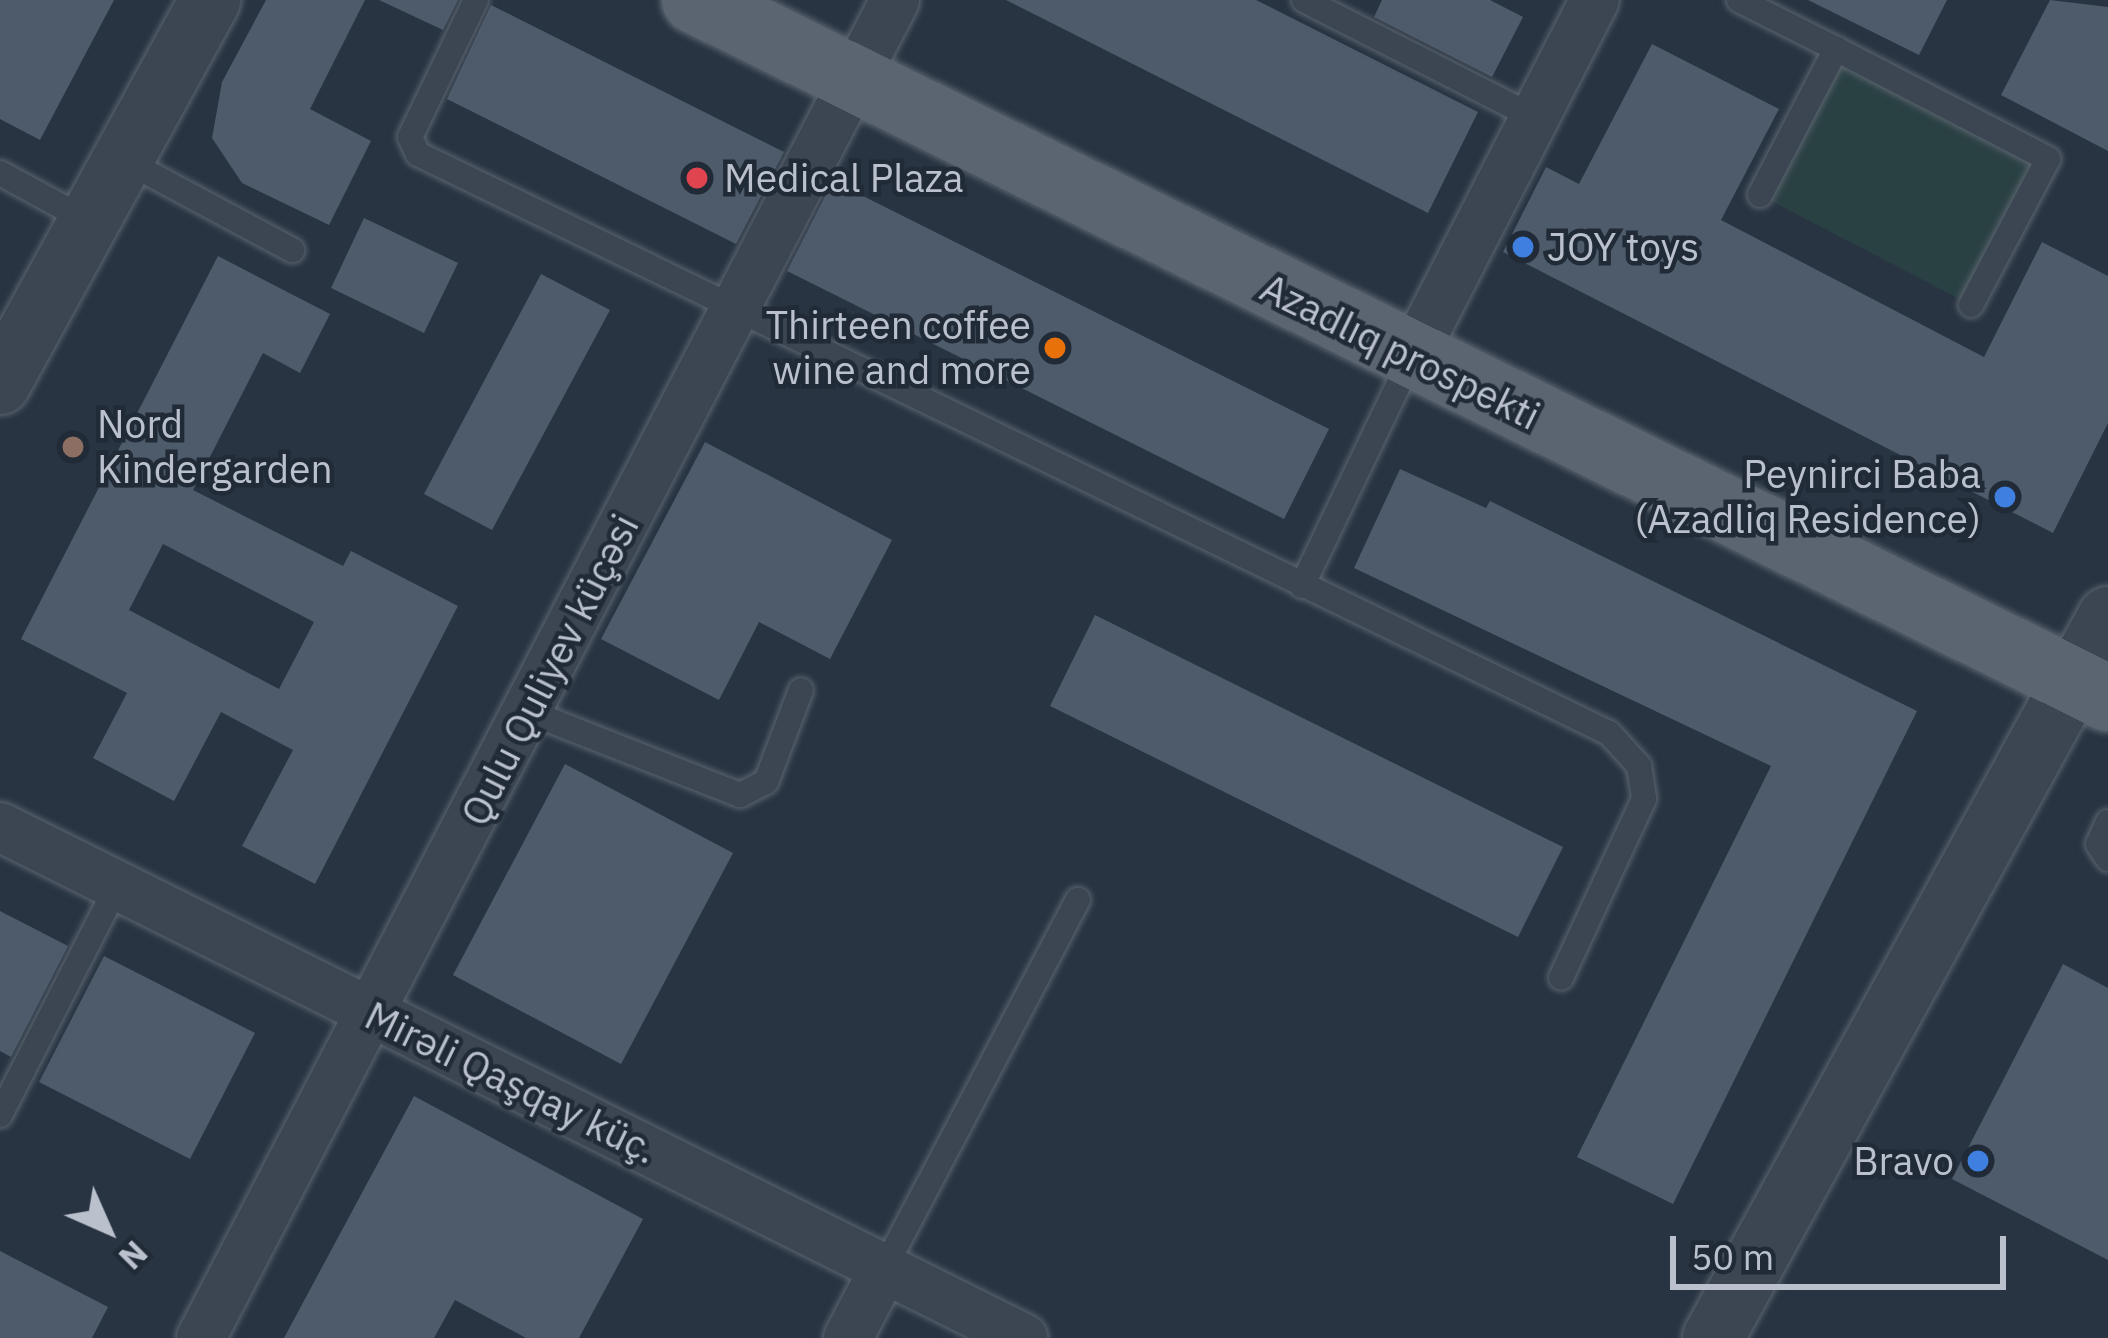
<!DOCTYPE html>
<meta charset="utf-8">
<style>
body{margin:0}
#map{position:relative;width:2108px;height:1338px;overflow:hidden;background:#283442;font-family:"IBM Plex Sans",sans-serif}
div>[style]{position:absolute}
.green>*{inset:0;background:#2a4143}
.building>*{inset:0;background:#4e5b6b}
.roads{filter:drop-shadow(0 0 3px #5b646f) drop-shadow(0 0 3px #5b646f)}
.service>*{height:24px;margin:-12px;padding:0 12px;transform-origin:12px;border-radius:12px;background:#3c4652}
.minor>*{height:48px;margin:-24px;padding:0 24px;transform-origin:24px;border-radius:24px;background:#3c4652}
.tertiary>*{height:60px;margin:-30px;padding:0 30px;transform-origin:30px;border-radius:30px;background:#3c4652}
.primary>*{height:66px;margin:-33px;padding:0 33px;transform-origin:33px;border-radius:33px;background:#5b6572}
.dots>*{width:33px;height:33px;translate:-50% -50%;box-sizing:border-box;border:6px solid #212b37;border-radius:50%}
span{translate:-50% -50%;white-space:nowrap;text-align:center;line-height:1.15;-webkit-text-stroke:9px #212b37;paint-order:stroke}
.poi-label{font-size:39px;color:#bac1cc}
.left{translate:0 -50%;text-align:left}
.right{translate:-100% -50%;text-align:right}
.street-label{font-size:39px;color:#bac1cc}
.north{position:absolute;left:48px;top:1170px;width:120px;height:120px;-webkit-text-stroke:9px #212b37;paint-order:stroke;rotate:135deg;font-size:33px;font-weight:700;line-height:48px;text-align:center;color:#bac1cc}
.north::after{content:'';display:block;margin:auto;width:42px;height:54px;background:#bac1cc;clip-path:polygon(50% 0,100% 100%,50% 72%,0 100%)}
.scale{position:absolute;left:1670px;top:1236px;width:336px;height:54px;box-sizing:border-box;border:6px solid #bac1cc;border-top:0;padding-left:15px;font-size:36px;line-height:42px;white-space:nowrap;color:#bac1cc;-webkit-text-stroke:9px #212b37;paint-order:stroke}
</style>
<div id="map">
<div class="green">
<div style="clip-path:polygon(1836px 49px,2048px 159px,1971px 305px,1760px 195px)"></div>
</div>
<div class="building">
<div style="clip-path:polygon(0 0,114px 0,40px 140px,0 119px)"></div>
<div style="clip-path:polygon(266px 0,365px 0,310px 109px,371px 141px,329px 225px,242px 183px,212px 138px,222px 82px)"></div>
<div style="clip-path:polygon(379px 0,458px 0,443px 30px)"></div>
<div style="clip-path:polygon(1006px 0,1256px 0,1478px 112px,1428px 213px)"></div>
<div style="clip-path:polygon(1382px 0,1490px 0,1523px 17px,1492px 77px,1374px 17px)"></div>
<div style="clip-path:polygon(1808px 0,1947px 0,1919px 55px)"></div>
<div style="clip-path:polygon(2050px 0,2108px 7px,2108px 151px,2001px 95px)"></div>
<div style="clip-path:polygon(491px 5px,784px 152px,736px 244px,447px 99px)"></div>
<div style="clip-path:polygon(1652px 44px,1779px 109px,1721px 220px,1984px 357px,2042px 242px,2108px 276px,2108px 423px,2053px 533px,1503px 252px,1546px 167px,1579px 184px)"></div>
<div style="clip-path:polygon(833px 181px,1329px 429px,1284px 519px,787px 271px)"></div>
<div style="clip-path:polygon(364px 218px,458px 263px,424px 333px,331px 288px)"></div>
<div style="clip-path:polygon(evenodd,218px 256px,330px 314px,300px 373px,263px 353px,193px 490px,343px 566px,351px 551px,458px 606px,315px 884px,242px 846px,293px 750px,221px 712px,174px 801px,93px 758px,127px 693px,21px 639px,218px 256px,163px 544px,314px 622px,279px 689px,129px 610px,163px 544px)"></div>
<div style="clip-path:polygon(541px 274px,610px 310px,492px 530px,424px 494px)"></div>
<div style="clip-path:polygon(705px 442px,892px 540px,830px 659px,759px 622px,719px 700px,601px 639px)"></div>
<div style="clip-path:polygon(1400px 469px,1486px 508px,1490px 501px,1917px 711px,1673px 1204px,1577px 1157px,1771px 766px,1354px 568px)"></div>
<div style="clip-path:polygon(1095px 615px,1563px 847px,1518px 937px,1050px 706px)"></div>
<div style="clip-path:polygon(565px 764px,733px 853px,621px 1064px,453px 975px)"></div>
<div style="clip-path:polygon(0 911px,68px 946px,11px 1057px,0 1051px)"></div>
<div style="clip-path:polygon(104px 956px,255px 1033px,190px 1159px,39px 1082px)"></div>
<div style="clip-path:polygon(2063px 964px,2108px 988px,2108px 1260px,1952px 1179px)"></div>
<div style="clip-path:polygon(414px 1096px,643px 1219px,579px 1338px,526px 1338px,455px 1300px,434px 1338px,284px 1338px)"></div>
<div style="clip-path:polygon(0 1251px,108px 1307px,92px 1338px,0 1338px)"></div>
</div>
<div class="roads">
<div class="service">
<div style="left:476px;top:0;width:152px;rotate:115.7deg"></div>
<div style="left:410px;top:137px;width:19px;rotate:65deg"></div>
<div style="left:418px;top:154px;width:1324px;rotate:25.93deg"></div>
<div style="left:1609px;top:733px;width:45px;rotate:47.7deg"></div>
<div style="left:1639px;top:766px;width:33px;rotate:81deg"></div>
<div style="left:1644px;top:799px;width:197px;rotate:114.9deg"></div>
<div style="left:1304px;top:0;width:256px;rotate:27deg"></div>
<div style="left:1739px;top:0;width:109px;rotate:26.8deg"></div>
<div style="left:124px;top:160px;width:191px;rotate:28.2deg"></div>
<div style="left:0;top:173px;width:100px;rotate:28.6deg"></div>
<div style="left:1760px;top:195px;width:165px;rotate:-62.5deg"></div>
<div style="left:1836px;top:49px;width:239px;rotate:27.4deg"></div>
<div style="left:2048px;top:159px;width:165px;rotate:117.8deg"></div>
<div style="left:1302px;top:586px;width:252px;rotate:-64.4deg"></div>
<div style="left:529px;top:712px;width:227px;rotate:21.5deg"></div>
<div style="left:740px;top:795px;width:29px;rotate:-27deg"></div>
<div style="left:766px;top:782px;width:98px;rotate:-69.2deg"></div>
<div style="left:2108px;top:822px;width:24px;rotate:114deg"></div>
<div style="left:2098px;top:844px;width:18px;rotate:56deg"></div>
<div style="left:0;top:1115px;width:259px;rotate:-62.9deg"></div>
<div style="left:884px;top:1269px;width:417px;rotate:-62.3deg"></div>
</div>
<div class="minor">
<div style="left:1411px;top:359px;width:403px;rotate:-62.9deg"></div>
<div style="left:0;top:827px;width:1144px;rotate:26.54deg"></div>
<div style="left:201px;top:1338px;width:1507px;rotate:-62.58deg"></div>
<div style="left:848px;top:1338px;width:78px;rotate:-62.4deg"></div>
</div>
<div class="tertiary">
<div style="left:0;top:384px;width:438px;rotate:-61.3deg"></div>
<div style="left:1713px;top:1338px;width:822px;rotate:-61.28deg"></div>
</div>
<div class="primary">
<div style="left:695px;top:0;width:1576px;rotate:26.29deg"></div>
</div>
</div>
<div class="dots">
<div style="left:697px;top:178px;background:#e0444e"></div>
<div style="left:1523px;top:247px;background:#3f7fe0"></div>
<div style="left:1055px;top:348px;background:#e8710a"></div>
<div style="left:73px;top:447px;background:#8d6e63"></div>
<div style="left:2005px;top:497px;background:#3f7fe0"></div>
<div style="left:1978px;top:1161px;background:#3f7fe0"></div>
</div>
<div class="poi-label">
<span class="left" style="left:724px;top:178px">Medical Plaza</span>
<span class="left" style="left:1547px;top:247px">JOY toys</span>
<span class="right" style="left:1031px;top:348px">Thirteen coffee<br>wine and more</span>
<span class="left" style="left:97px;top:447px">Nord<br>Kindergarden</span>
<span class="right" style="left:1981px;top:497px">Peynirci Baba<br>(Azadliq Residence)</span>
<span class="right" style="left:1954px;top:1161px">Bravo</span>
</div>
<div class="street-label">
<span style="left:1400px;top:352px;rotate:26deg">Azadlıq prospekti</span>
<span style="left:550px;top:670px;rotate:-63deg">Qulu Quliyev küçəsi</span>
<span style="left:511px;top:1083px;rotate:26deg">Mirəli Qaşqay küç.</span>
</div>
<div class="north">N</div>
<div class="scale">50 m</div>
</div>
